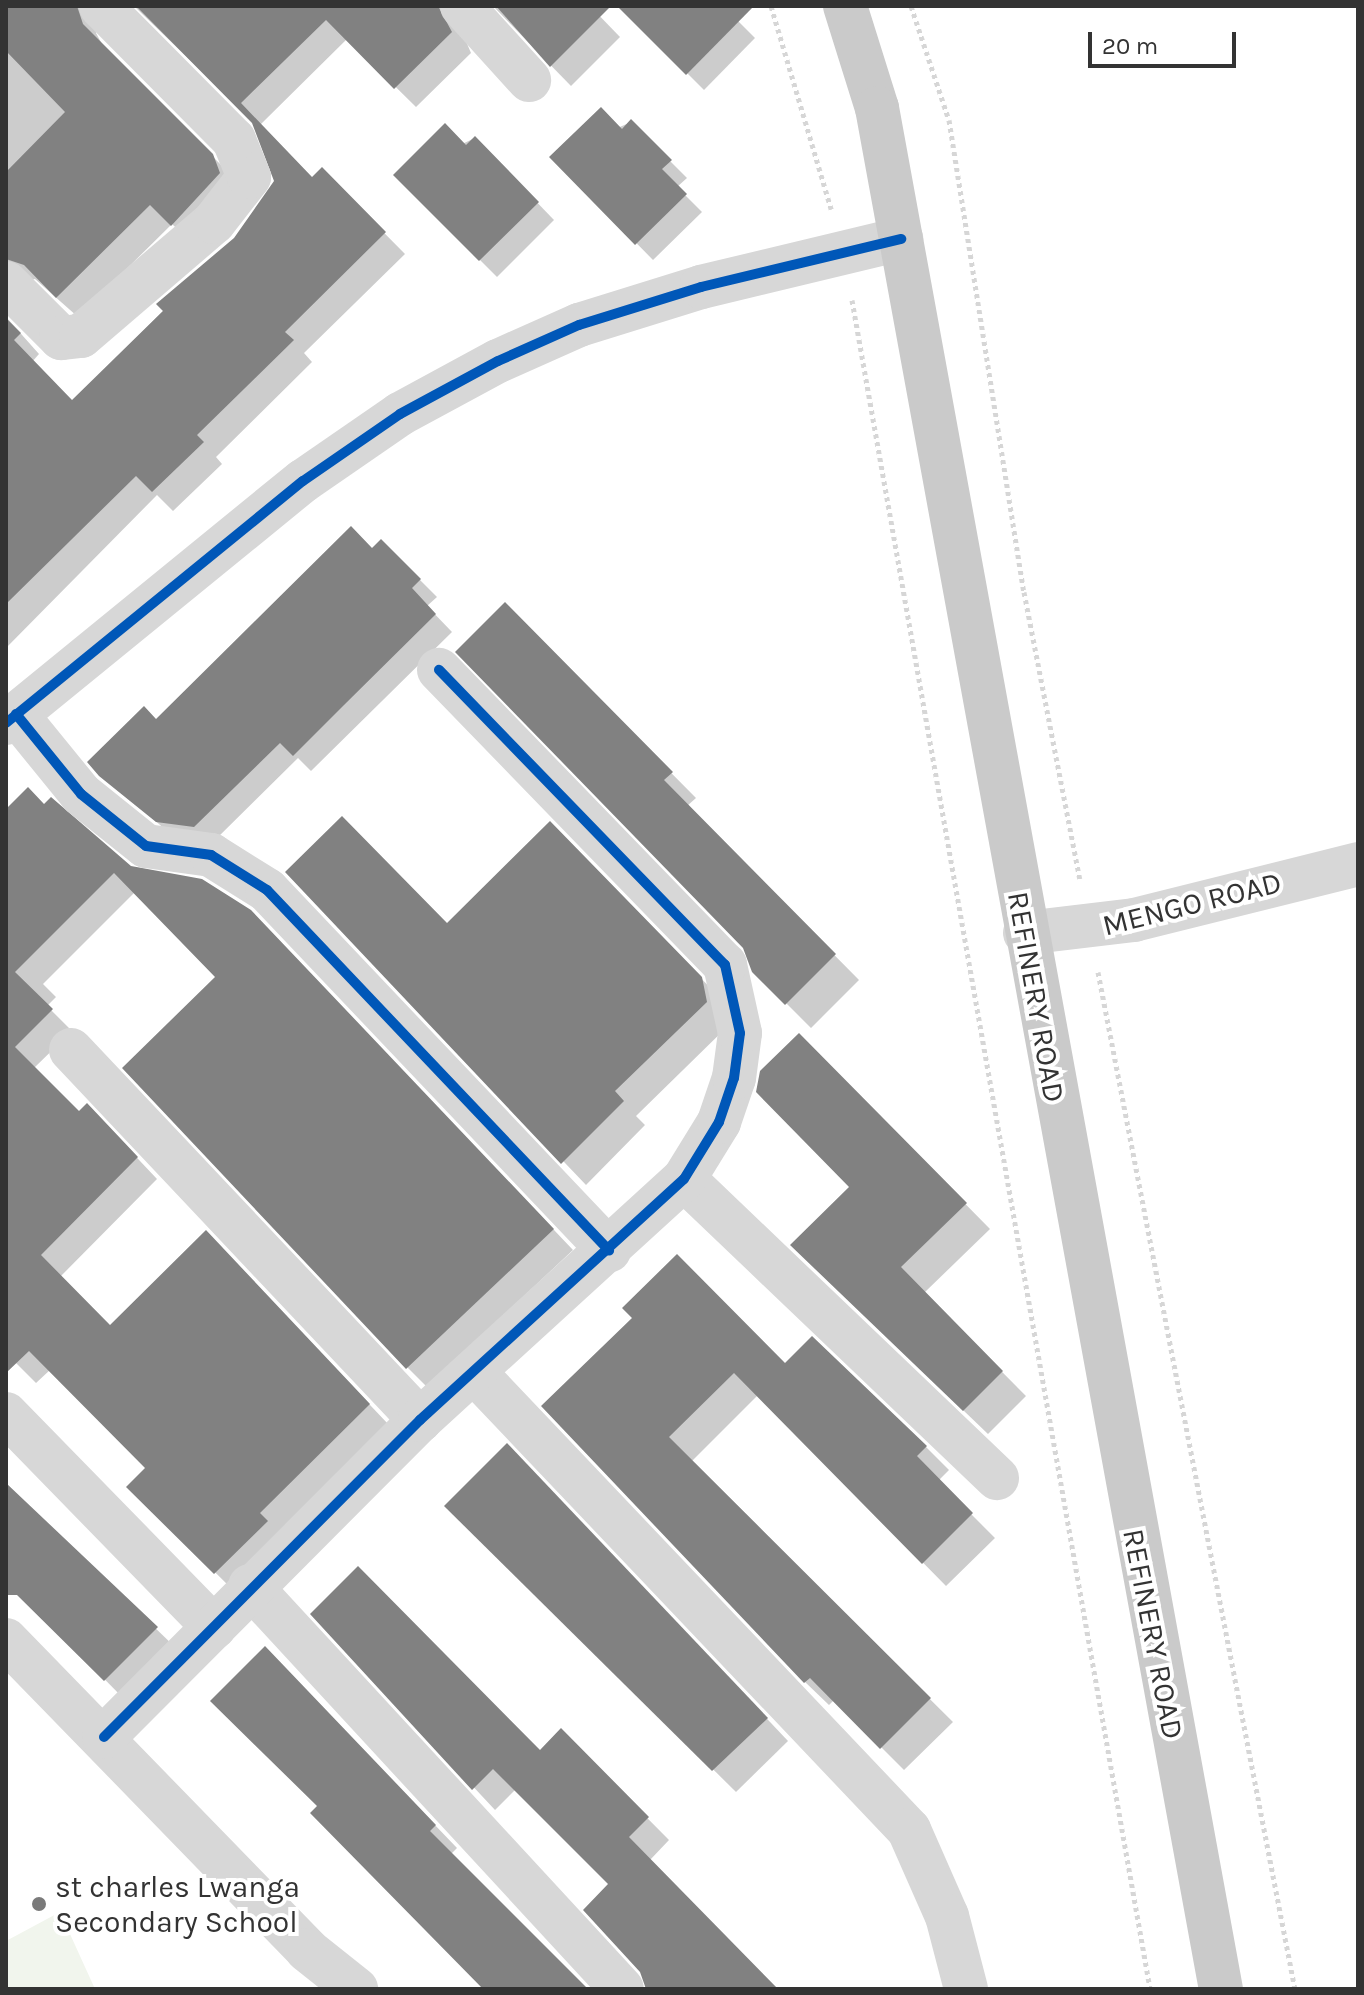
<!DOCTYPE html>
<style>
body{margin:0}
#map{position:relative;width:1364px;height:1995px;overflow:hidden;background:#fff;font-family:Karla,sans-serif}
div>[style]{position:absolute}
.green>*{inset:0;background:#f1f5ed}
.shadow>*{inset:0;background:#0003}
.building>*{inset:0;background:#818181}
.path>*{height:5px;margin-top:-2.5px;transform-origin:0;background:repeating-linear-gradient(90deg,#d6d6d6 0 4px,transparent 0 8px)}
.minor>*{height:44px;margin:-22px;padding:0 22px;transform-origin:22px;border-radius:22px;background:#d7d7d7}
.major>*{height:44px;margin:-22px;padding:0 22px;transform-origin:22px;border-radius:22px;background:#cacaca}
.cycleway>*{height:10px;margin:-5px;padding:0 5px;transform-origin:5px;border-radius:5px;background:#0057b8}
.dots>*{width:22px;height:22px;translate:-50% -50%;box-sizing:border-box;border:4px solid #fff;border-radius:50%}
span{translate:-50% -50%;white-space:nowrap;text-align:center;line-height:1.15;-webkit-text-stroke:8px #fff;paint-order:stroke}
.street-label{font-size:30px;color:#333}
.poi-label{font-size:30px;color:#333}
.left{translate:0 -50%;text-align:left}
.frame{position:absolute;inset:0;border:8px solid #333;pointer-events:none}
.scale{position:absolute;left:1088px;top:32px;width:148px;height:36px;box-sizing:border-box;border:4px solid #333;border-top:0;padding-left:10px;font-size:24px;line-height:28px;white-space:nowrap;color:#333;-webkit-text-stroke:6px #fff;paint-order:stroke}
</style>
<div id="map">
<div class="green">
<div style="clip-path:polygon(60px 1912px,95px 1989px,6px 1989px,6px 1941px)"></div>
</div>
<div class="shadow">
<div style="clip-path:polygon(6px 6px,113px 6px,103px 9px,96px 33px,103px 46px,233px 177px,193px 244px,172px 224px,78px 317px,35px 279px,9px 285px,6px 296px)"></div>
<div style="clip-path:polygon(134px 6px,472px 6px,457px 20px,471px 53px,416px 107px,347px 39px,260px 125px,313px 179px,322px 170px,405px 254px,304px 353px,312px 362px,216px 457px,222px 464px,173px 511px,157px 495px,6px 648px,6px 317px,39px 354px,32px 362px,72px 402px,235px 239px,276px 182px,254px 122px)"></div>
<div style="clip-path:polygon(493px 6px,590px 6px,620px 37px,571px 86px)"></div>
<div style="clip-path:polygon(620px 6px,723px 6px,755px 38px,704px 90px)"></div>
<div style="clip-path:polygon(631px 122px,687px 178px,677px 187px,702px 212px,653px 260px,552px 157px)"></div>
<div style="clip-path:polygon(475px 138px,554px 220px,497px 277px,395px 175px)"></div>
<div style="clip-path:polygon(381px 541px,437px 597px,427px 606px,452px 632px,311px 771px,298px 758px,212px 843px,175px 838px,106px 778px,156px 722px)"></div>
<div style="clip-path:polygon(505px 605px,696px 798px,687px 806px,859px 980px,811px 1028px,754px 971px,745px 946px)"></div>
<div style="clip-path:polygon(45px 807px,130px 868px,271px 932px,573px 1250px,427px 1387px,407px 1367px,218px 977px,135px 892px,43px 984px,56px 997px,47px 1006px,72px 1031px,34px 1068px,79px 1114px,107px 1126px,157px 1179px,60px 1277px,110px 1327px,226px 1253px,389px 1425px,236px 1593px,129px 1487px,148px 1468px,50px 1370px,36px 1383px,6px 1353px,6px 811px)"></div>
<div style="clip-path:polygon(573px 846px,724px 1002px,729px 1025px,636px 1116px,645px 1125px,586px 1185px,288px 873px,447px 925px)"></div>
<div style="clip-path:polygon(799px 1035px,990px 1229px,924px 1293px,1026px 1396px,988px 1434px,817px 1270px,852px 1187px)"></div>
<div style="clip-path:polygon(635px 1318px,785px 1365px,926px 1447px,949px 1470px,938px 1481px,995px 1538px,946px 1586px,758px 1395px,691px 1462px,953px 1722px,904px 1770px,834px 1700px,829px 1705px,805px 1682px,543px 1406px)"></div>
<div style="clip-path:polygon(528px 1467px,788px 1741px,736px 1792px,447px 1506px)"></div>
<div style="clip-path:polygon(6px 1484px,177px 1649px,125px 1700px,6px 1579px)"></div>
<div style="clip-path:polygon(312px 1614px,540px 1753px,561px 1731px,669px 1840px,650px 1860px,776px 1989px,647px 1989px,611px 1884px,516px 1789px,495px 1810px)"></div>
<div style="clip-path:polygon(265px 1648px,457px 1848px,450px 1855px,584px 1989px,489px 1989px,319px 1806px)"></div>
</div>
<div class="building">
<div style="clip-path:polygon(6px 6px,77px 6px,83px 24px,213px 154px,220px 173px,171px 226px,150px 205px,56px 298px,24px 265px,6px 259px,6px 172px,65px 112px,6px 51px)"></div>
<div style="clip-path:polygon(136px 6px,438px 6px,452px 32px,394px 89px,326px 20px,241px 103px,312px 177px,322px 167px,386px 232px,285px 332px,294px 340px,197px 435px,204px 442px,152px 492px,136px 476px,6px 604px,6px 318px,21px 333px,14px 340px,72px 400px,163px 311px,156px 304px,234px 238px,274px 181px,252px 123px)"></div>
<div style="clip-path:polygon(496px 6px,611px 6px,550px 67px)"></div>
<div style="clip-path:polygon(617px 6px,754px 6px,686px 75px)"></div>
<div style="clip-path:polygon(601px 107px,622px 129px,631px 119px,672px 160px,662px 169px,687px 194px,635px 245px,549px 157px)"></div>
<div style="clip-path:polygon(445px 123px,466px 145px,475px 136px,539px 202px,479px 261px,393px 175px)"></div>
<div style="clip-path:polygon(351px 526px,372px 548px,381px 539px,421px 579px,412px 588px,436px 614px,344px 705px,293px 756px,280px 743px,194px 827px,156px 822px,99px 776px,87px 762px,144px 706px,156px 719px)"></div>
<div style="clip-path:polygon(505px 602px,673px 772px,664px 780px,836px 954px,785px 1005px,752px 972px,743px 948px,455px 652px)"></div>
<div style="clip-path:polygon(28px 787px,44px 804px,51px 797px,131px 866px,202px 879px,251px 910px,554px 1229px,406px 1369px,122px 1068px,215px 977px,114px 873px,15px 972px,53px 1009px,15px 1047px,79px 1111px,87px 1103px,138px 1157px,41px 1255px,110px 1325px,206px 1230px,370px 1404px,260px 1513px,268px 1521px,214px 1574px,126px 1487px,145px 1468px,29px 1351px,6px 1373px,6px 809px)"></div>
<div style="clip-path:polygon(342px 816px,447px 923px,550px 821px,702px 977px,707px 1002px,615px 1091px,624px 1101px,561px 1164px,285px 872px)"></div>
<div style="clip-path:polygon(799px 1033px,967px 1203px,901px 1267px,1003px 1371px,963px 1411px,790px 1245px,849px 1187px,756px 1092px,760px 1071px)"></div>
<div style="clip-path:polygon(677px 1254px,785px 1363px,812px 1336px,927px 1446px,917px 1456px,973px 1513px,922px 1564px,734px 1373px,669px 1437px,931px 1698px,880px 1749px,810px 1678px,804px 1683px,541px 1406px,632px 1318px,622px 1308px)"></div>
<div style="clip-path:polygon(507px 1443px,768px 1718px,712px 1771px,444px 1506px)"></div>
<div style="clip-path:polygon(6px 1483px,158px 1627px,104px 1681px,17px 1595px,6px 1595px)"></div>
<div style="clip-path:polygon(358px 1566px,540px 1750px,561px 1728px,649px 1817px,629px 1837px,778px 1989px,646px 1989px,640px 1972px,583px 1910px,608px 1884px,493px 1769px,472px 1790px,310px 1614px)"></div>
<div style="clip-path:polygon(265px 1646px,436px 1825px,430px 1831px,588px 1989px,483px 1989px,310px 1813px,317px 1806px,210px 1701px)"></div>
</div>
<div class="path">
<div style="left:771px;top:6px;width:212px;rotate:73.5deg"></div>
<div style="left:911px;top:6px;width:120px;rotate:71.6deg"></div>
<div style="left:949px;top:120px;width:478px;rotate:81deg"></div>
<div style="left:1024px;top:592px;width:292px;rotate:79deg"></div>
<div style="left:852px;top:300px;width:1715px;rotate:79.99deg"></div>
<div style="left:1098px;top:972px;width:1036px;rotate:79.04deg"></div>
</div>
<div class="minor">
<div style="left:462px;top:6px;width:100px;rotate:47.8deg"></div>
<div style="left:6px;top:283px;width:78px;rotate:45deg"></div>
<div style="left:61px;top:338px;width:20px;rotate:-6deg"></div>
<div style="left:81px;top:336px;width:175px;rotate:-40.6deg"></div>
<div style="left:214px;top:222px;width:57px;rotate:-52.1deg"></div>
<div style="left:249px;top:177px;width:40px;rotate:-112deg"></div>
<div style="left:234px;top:140px;width:189px;rotate:-134.8deg"></div>
<div style="left:16px;top:714px;width:103px;rotate:50.9deg"></div>
<div style="left:81px;top:794px;width:83px;rotate:38.7deg"></div>
<div style="left:146px;top:846px;width:66px;rotate:7.9deg"></div>
<div style="left:211px;top:855px;width:66px;rotate:32deg"></div>
<div style="left:267px;top:890px;width:497px;rotate:46.5deg"></div>
<div style="left:6px;top:723px;width:383px;rotate:-39.2deg"></div>
<div style="left:303px;top:481px;width:118px;rotate:-34.6deg"></div>
<div style="left:400px;top:414px;width:111px;rotate:-28.4deg"></div>
<div style="left:498px;top:361px;width:89px;rotate:-24deg"></div>
<div style="left:579px;top:325px;width:128px;rotate:-17.3deg"></div>
<div style="left:701px;top:287px;width:206px;rotate:-13.5deg"></div>
<div style="left:1025px;top:933px;width:110px;rotate:-6.8deg"></div>
<div style="left:1134px;top:920px;width:231px;rotate:-14deg"></div>
<div style="left:71px;top:1050px;width:509px;rotate:46.67deg"></div>
<div style="left:684px;top:1179px;width:433px;rotate:43.7deg"></div>
<div style="left:476px;top:1374px;width:629px;rotate:46.48deg"></div>
<div style="left:909px;top:1830px;width:94px;rotate:66.2deg"></div>
<div style="left:947px;top:1916px;width:75px;rotate:75.4deg"></div>
<div style="left:6px;top:1414px;width:298px;rotate:45.7deg"></div>
<div style="left:250px;top:1586px;width:548px;rotate:47.29deg"></div>
<div style="left:6px;top:1640px;width:432px;rotate:45.8deg"></div>
<div style="left:307px;top:1950px;width:63px;rotate:38.5deg"></div>
<div style="left:104px;top:1737px;width:448px;rotate:-45.1deg"></div>
<div style="left:420px;top:1420px;width:357px;rotate:-42.4deg"></div>
<div style="left:684px;top:1179px;width:67px;rotate:-58.4deg"></div>
<div style="left:719px;top:1122px;width:46px;rotate:-71.2deg"></div>
<div style="left:734px;top:1078px;width:45px;rotate:-82.4deg"></div>
<div style="left:740px;top:1033px;width:70px;rotate:-102.4deg"></div>
<div style="left:725px;top:965px;width:411px;rotate:-134.1deg"></div>
</div>
<div class="major">
<div style="left:845px;top:6px;width:107px;rotate:72.6deg"></div>
<div style="left:877px;top:108px;width:1912px;rotate:79.64deg"></div>
</div>
<div class="cycleway">
<div style="left:16px;top:714px;width:103px;rotate:50.9deg"></div>
<div style="left:81px;top:794px;width:83px;rotate:38.7deg"></div>
<div style="left:146px;top:846px;width:66px;rotate:7.9deg"></div>
<div style="left:211px;top:855px;width:66px;rotate:32deg"></div>
<div style="left:267px;top:890px;width:497px;rotate:46.5deg"></div>
<div style="left:6px;top:723px;width:383px;rotate:-39.2deg"></div>
<div style="left:303px;top:481px;width:118px;rotate:-34.6deg"></div>
<div style="left:400px;top:414px;width:111px;rotate:-28.4deg"></div>
<div style="left:498px;top:361px;width:89px;rotate:-24deg"></div>
<div style="left:579px;top:325px;width:128px;rotate:-17.3deg"></div>
<div style="left:701px;top:287px;width:206px;rotate:-13.5deg"></div>
<div style="left:104px;top:1737px;width:448px;rotate:-45.1deg"></div>
<div style="left:420px;top:1420px;width:357px;rotate:-42.4deg"></div>
<div style="left:684px;top:1179px;width:67px;rotate:-58.4deg"></div>
<div style="left:719px;top:1122px;width:46px;rotate:-71.2deg"></div>
<div style="left:734px;top:1078px;width:45px;rotate:-82.4deg"></div>
<div style="left:740px;top:1033px;width:70px;rotate:-102.4deg"></div>
<div style="left:725px;top:965px;width:411px;rotate:-134.1deg"></div>
</div>
<div class="dots">
<div style="left:39px;top:1904px;background:#7a7a7a"></div>
</div>
<div class="street-label">
<span style="left:1192px;top:904px;rotate:-14deg">MENGO ROAD</span>
<span style="left:1036px;top:997px;rotate:80deg">REFINERY ROAD</span>
<span style="left:1153px;top:1634px;rotate:79deg">REFINERY ROAD</span>
</div>
<div class="poi-label">
<span class="left" style="left:55px;top:1904px">st charles Lwanga<br>Secondary School</span>
</div>
<div class="frame"></div>
<div class="scale">20 m</div>
</div>
